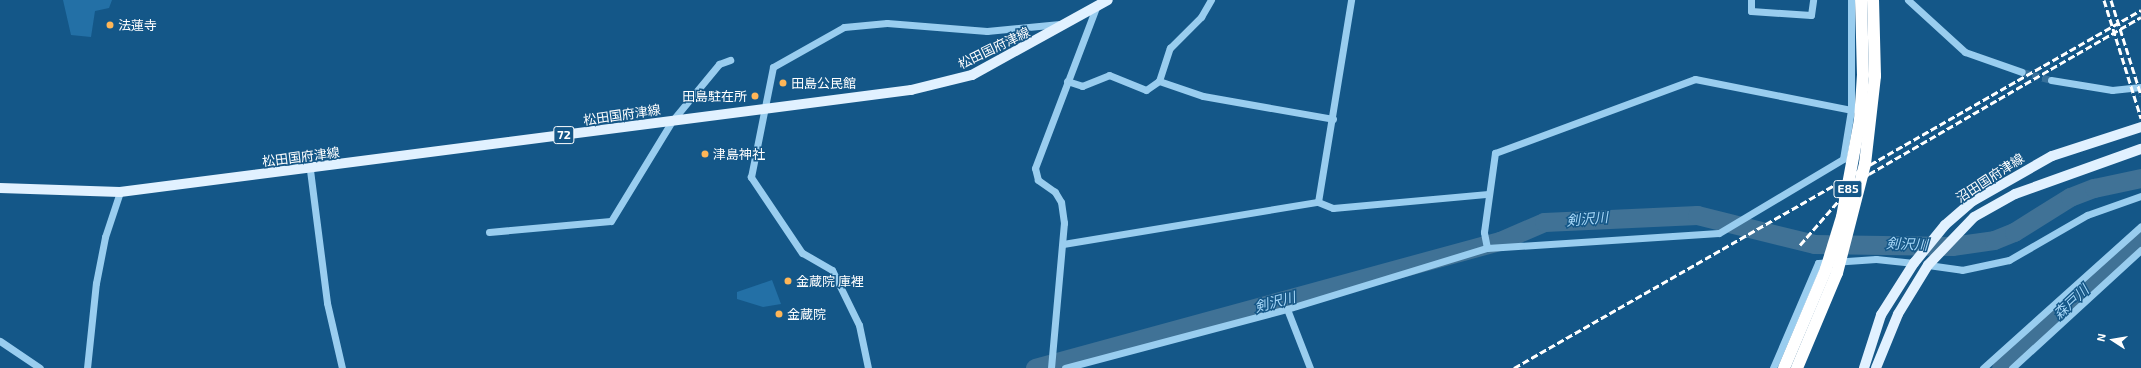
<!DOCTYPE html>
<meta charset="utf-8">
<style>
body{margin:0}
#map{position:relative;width:2141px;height:368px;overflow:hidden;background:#145788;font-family:"Exo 2","Noto Sans JP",sans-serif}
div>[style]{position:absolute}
.green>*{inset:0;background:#2370a6}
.river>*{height:19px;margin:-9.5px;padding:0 9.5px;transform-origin:9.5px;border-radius:9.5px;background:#407296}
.minor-tunnel>*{height:7px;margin-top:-3.5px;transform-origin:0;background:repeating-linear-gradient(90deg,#37709a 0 7px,transparent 0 10.5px)}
.minor>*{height:7px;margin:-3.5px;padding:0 3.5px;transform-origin:3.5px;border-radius:3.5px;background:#99cdef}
.major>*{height:10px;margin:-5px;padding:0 5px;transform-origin:5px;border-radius:5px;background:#e1f1ff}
.rail>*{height:3px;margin-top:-1.5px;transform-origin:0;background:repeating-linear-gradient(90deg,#fff 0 7px,transparent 0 10px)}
.highway-bridge>*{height:12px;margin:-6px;padding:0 6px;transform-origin:6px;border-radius:6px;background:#fff}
.dots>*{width:11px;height:11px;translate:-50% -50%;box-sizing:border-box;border:2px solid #145788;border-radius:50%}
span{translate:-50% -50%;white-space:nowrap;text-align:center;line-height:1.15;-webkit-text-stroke:3px #145788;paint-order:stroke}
.shield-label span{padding:1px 3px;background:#145788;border:1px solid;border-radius:3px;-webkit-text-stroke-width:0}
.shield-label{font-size:12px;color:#fff;font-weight:700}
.poi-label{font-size:13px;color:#fff}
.left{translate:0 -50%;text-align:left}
.right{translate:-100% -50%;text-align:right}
.street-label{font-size:13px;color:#fff}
.water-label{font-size:14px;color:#a5d6f7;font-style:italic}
.north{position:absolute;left:2093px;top:320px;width:40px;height:40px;-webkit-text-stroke:3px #145788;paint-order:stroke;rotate:282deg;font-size:11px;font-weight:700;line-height:16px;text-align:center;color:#fff}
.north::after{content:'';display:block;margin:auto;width:14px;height:18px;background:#fff;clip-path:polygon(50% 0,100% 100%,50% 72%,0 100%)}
</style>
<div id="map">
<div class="green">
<div style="clip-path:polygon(63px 0,112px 0,109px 8px,95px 11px,91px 37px,71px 35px)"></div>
<div style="clip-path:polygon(772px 280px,781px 304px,763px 307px,737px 299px,737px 292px)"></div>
</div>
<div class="river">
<div style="left:1035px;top:368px;width:482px;rotate:-15.3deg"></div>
<div style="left:1500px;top:241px;width:48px;rotate:-23.4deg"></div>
<div style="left:1544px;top:222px;width:153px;rotate:-2.6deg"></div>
<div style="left:1697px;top:215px;width:121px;rotate:13.9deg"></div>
<div style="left:1814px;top:244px;width:138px;rotate:0.8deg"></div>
<div style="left:1952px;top:246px;width:42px;rotate:-8.1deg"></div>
<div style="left:1994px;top:240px;width:22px;rotate:-22deg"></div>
<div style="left:2014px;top:232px;width:66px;rotate:-32deg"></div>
<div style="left:2070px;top:197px;width:26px;rotate:-21deg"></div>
<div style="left:2094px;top:188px;width:48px;rotate:-12deg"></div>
<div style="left:2001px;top:368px;width:193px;rotate:-43.5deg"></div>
</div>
<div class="minor-tunnel">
<div style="left:2022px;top:72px;width:30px;rotate:15deg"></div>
</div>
<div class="minor">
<div style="left:1751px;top:0;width:11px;rotate:90deg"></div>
<div style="left:1751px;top:11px;width:60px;rotate:3.8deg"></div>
<div style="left:1811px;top:15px;width:15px;rotate:-82deg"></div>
<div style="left:1908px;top:0;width:77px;rotate:42.4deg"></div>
<div style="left:1965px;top:52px;width:60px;rotate:19.3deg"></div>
<div style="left:2051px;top:80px;width:62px;rotate:9.3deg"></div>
<div style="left:2112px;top:90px;width:29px;rotate:-6deg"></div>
<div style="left:1067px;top:81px;width:16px;rotate:18deg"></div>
<div style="left:1082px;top:86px;width:29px;rotate:-22deg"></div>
<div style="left:1109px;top:75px;width:40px;rotate:22deg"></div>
<div style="left:1146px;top:90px;width:16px;rotate:-35deg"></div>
<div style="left:1159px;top:81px;width:46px;rotate:18.8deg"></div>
<div style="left:1203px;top:96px;width:132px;rotate:10deg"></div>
<div style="left:1159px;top:81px;width:35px;rotate:-72deg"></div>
<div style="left:1170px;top:48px;width:44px;rotate:-45deg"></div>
<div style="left:1201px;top:17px;width:20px;rotate:-60deg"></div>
<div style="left:310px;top:170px;width:134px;rotate:82.7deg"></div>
<div style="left:327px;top:303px;width:67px;rotate:77deg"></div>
<div style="left:1318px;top:202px;width:205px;rotate:-80.7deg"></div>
<div style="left:489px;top:232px;width:122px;rotate:-5.2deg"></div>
<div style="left:611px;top:221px;width:117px;rotate:-58.6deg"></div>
<div style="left:672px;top:121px;width:74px;rotate:-50.5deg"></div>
<div style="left:719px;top:64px;width:12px;rotate:-20deg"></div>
<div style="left:1063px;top:244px;width:258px;rotate:-9.4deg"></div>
<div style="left:1318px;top:202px;width:16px;rotate:22deg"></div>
<div style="left:1333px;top:208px;width:156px;rotate:-5.2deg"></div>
<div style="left:1487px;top:248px;width:16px;rotate:-101deg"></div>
<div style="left:1484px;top:232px;width:80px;rotate:-82.1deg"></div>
<div style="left:1495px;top:153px;width:213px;rotate:-20.3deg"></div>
<div style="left:1695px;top:79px;width:159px;rotate:11.2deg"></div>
<div style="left:1928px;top:265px;width:34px;rotate:8deg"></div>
<div style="left:1962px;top:270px;width:48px;rotate:-12deg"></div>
<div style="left:2009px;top:260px;width:90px;rotate:-30deg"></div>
<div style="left:2087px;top:215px;width:57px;rotate:-19.4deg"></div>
<div style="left:1287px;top:309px;width:63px;rotate:68.7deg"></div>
<div style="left:0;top:341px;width:48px;rotate:34deg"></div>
<div style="left:87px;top:368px;width:85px;rotate:-84deg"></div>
<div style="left:96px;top:283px;width:47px;rotate:-78.9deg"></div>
<div style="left:105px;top:237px;width:47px;rotate:-71.6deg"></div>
<div style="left:868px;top:368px;width:44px;rotate:-101.8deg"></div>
<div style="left:859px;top:325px;width:61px;rotate:-116.1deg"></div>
<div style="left:832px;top:270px;width:34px;rotate:-150deg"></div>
<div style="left:802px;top:253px;width:92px;rotate:-123.9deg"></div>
<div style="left:751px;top:177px;width:112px;rotate:-78.7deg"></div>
<div style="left:773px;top:67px;width:81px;rotate:-29.4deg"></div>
<div style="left:844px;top:27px;width:43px;rotate:-5.3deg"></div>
<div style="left:887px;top:23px;width:100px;rotate:4.6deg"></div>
<div style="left:987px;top:31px;width:73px;rotate:-5.5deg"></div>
<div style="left:1051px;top:368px;width:146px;rotate:-84.9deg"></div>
<div style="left:1064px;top:223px;width:21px;rotate:-98deg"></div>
<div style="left:1061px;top:202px;width:12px;rotate:-121deg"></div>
<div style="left:1055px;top:192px;width:21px;rotate:-145deg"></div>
<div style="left:1038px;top:180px;width:12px;rotate:-104deg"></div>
<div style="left:1035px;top:168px;width:172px;rotate:-69.2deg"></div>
<div style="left:1065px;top:368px;width:230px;rotate:-14.9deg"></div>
<div style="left:1287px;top:309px;width:209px;rotate:-17deg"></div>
<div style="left:1487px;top:248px;width:232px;rotate:-3.7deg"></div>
<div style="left:1719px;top:233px;width:144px;rotate:-30.8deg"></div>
<div style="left:1843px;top:159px;width:50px;rotate:-80.7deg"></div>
<div style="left:1851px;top:110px;width:110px;rotate:-90deg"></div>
<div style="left:1773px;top:368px;width:114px;rotate:-66.8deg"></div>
<div style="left:1818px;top:263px;width:58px;rotate:-3.9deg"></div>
<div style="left:1876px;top:259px;width:38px;rotate:6deg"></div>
<div style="left:1983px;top:368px;width:212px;rotate:-41.9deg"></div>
<div style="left:2012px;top:368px;width:175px;rotate:-42.5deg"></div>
</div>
<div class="major">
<div style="left:0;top:188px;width:120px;rotate:1.9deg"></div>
<div style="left:120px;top:192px;width:798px;rotate:-7.35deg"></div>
<div style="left:911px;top:90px;width:63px;rotate:-13.8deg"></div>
<div style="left:972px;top:75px;width:155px;rotate:-28.9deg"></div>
<div style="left:1864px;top:368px;width:56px;rotate:-72.2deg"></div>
<div style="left:1881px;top:315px;width:62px;rotate:-57.6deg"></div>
<div style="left:1914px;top:263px;width:49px;rotate:-50.8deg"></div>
<div style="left:1945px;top:225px;width:37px;rotate:-41deg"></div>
<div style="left:1973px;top:201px;width:91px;rotate:-29.7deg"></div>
<div style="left:2052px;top:156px;width:94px;rotate:-18deg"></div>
<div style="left:1876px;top:368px;width:58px;rotate:-67.8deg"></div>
<div style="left:1898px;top:314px;width:57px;rotate:-58.5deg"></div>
<div style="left:1928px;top:265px;width:66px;rotate:-46.2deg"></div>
<div style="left:1974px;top:217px;width:47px;rotate:-29.3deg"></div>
<div style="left:2015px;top:194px;width:134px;rotate:-19.7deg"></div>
</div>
<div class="rail">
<div style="left:2104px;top:0;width:124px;rotate:72.6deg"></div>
<div style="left:2111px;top:0;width:100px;rotate:72.5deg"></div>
<div style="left:1800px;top:245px;width:62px;rotate:-48.9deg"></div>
<div style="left:1841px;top:198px;width:37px;rotate:-41deg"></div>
<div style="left:1869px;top:174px;width:314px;rotate:-30deg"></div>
<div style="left:1514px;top:368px;width:722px;rotate:-29.73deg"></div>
</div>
<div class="highway-bridge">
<div style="left:1784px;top:368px;width:108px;rotate:-67deg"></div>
<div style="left:1826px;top:269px;width:54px;rotate:-72.9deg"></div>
<div style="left:1842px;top:217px;width:99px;rotate:-79.5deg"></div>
<div style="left:1860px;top:120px;width:45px;rotate:-86.2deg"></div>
<div style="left:1863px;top:75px;width:75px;rotate:-91.5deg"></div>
<div style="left:1797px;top:368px;width:103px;rotate:-67.2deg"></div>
<div style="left:1837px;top:273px;width:113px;rotate:-75.6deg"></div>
<div style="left:1865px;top:164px;width:89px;rotate:-83.5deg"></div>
<div style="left:1875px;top:76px;width:76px;rotate:-91.5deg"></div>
</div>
<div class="dots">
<div style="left:110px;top:25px;background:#ffb657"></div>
<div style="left:783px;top:83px;background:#ffb657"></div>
<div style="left:755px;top:96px;background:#ffb657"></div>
<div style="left:705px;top:154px;background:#ffb657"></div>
<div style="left:788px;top:281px;background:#ffb657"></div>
<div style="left:779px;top:314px;background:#ffb657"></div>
</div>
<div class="shield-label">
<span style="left:564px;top:135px">72</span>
<span style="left:1848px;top:189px">E85</span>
</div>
<div class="poi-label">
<span class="left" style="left:118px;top:25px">法蓮寺</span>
<span class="left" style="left:791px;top:83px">田島公民館</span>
<span class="right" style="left:747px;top:96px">田島駐在所</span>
<span class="left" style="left:713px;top:154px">津島神社</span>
<span class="left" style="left:796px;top:281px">金蔵院 庫裡</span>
<span class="left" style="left:787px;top:314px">金蔵院</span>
</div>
<div class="street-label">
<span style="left:994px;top:48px;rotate:-26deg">松田国府津線</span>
<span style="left:622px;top:115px;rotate:-8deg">松田国府津線</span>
<span style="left:301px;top:157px;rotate:-7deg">松田国府津線</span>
<span style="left:1990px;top:178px;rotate:-33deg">沼田国府津線</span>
</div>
<div class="water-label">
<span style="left:1587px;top:219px;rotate:-5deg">剣沢川</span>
<span style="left:1907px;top:244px;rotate:2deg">剣沢川</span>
<span style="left:1275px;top:302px;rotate:-15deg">剣沢川</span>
<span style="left:2071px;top:302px;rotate:-43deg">森戸川</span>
</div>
<div class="north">N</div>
</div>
